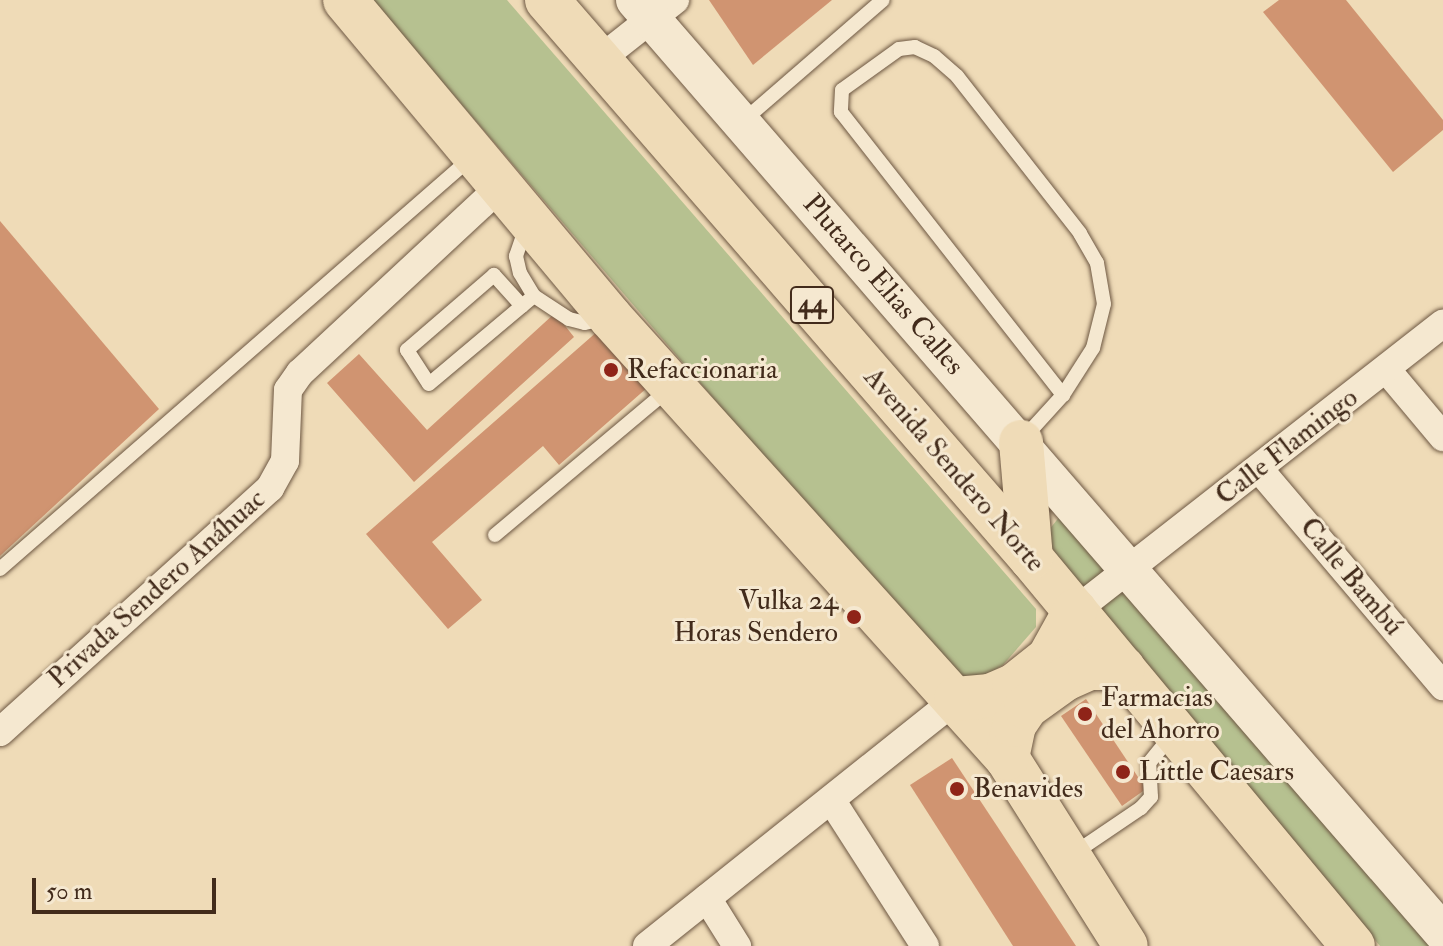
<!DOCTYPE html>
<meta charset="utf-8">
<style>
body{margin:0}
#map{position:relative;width:1443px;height:946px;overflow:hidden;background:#efdbb7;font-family:"IM FELL Double Pica",serif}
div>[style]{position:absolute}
.green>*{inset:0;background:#b6c190}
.building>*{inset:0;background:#d09471}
.roads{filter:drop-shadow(0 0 2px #6d5742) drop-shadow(0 0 2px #6d5742)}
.lane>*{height:14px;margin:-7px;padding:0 7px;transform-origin:7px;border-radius:7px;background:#f5e8d0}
.street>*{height:28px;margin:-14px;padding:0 14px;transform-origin:14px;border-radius:14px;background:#f5e8d0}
.secondary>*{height:38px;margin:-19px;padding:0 19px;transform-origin:19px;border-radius:19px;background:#f5e8d0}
.primary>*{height:44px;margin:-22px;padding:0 22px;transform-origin:22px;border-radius:22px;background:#efdbb7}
.dots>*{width:22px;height:22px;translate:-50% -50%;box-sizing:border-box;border:4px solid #f5e8d0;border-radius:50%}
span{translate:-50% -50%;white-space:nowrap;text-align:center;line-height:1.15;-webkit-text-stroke:6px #f5e8d0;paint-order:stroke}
.shield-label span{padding:2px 6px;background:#f5e8d0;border:2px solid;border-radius:6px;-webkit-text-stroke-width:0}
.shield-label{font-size:26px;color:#422b1b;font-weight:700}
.street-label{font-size:28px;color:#422b1b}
.poi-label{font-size:28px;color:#422b1b}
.left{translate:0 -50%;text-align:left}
.right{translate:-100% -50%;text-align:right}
.scale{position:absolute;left:32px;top:878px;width:184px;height:36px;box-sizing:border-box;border:4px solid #422b1b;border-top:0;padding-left:10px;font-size:24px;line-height:28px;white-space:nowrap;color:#422b1b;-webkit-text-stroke:6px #f5e8d0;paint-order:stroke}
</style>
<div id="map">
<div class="green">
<div style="clip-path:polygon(372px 0,507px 0,1036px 609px,1036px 627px,1003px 665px,975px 682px,959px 685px)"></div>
<div style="clip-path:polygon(1064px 511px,1437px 946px,1380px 946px,1041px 540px)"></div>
</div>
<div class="building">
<div style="clip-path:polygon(709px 0,832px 0,753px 65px)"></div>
<div style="clip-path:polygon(1279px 0,1346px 0,1443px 120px,1443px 130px,1393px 172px,1263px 12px)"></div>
<div style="clip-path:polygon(0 221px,159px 409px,0 556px)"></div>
<div style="clip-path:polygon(555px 313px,574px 337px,414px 482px,327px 383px,359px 354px,427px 430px)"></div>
<div style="clip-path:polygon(599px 330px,648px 387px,559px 465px,543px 446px,432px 542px,482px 600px,448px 629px,366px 534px)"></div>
<div style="clip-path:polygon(1086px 699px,1146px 789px,1122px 806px,1061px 716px)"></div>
<div style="clip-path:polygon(952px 758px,997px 826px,1076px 946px,1013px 946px,910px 785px)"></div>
</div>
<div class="roads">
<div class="lane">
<div style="left:742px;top:122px;width:186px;rotate:-40.9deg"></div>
<div style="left:526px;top:227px;width:31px;rotate:109deg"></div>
<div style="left:516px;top:256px;width:17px;rotate:77deg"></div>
<div style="left:520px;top:273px;width:27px;rotate:59deg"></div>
<div style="left:534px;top:296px;width:42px;rotate:33.3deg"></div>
<div style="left:569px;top:319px;width:16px;rotate:14deg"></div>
<div style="left:585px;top:323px;width:17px;rotate:-13deg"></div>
<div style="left:522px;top:306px;width:42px;rotate:-132.1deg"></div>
<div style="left:494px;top:275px;width:115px;rotate:139.2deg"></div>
<div style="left:407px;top:350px;width:40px;rotate:57.1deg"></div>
<div style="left:429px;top:384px;width:137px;rotate:-40deg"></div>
<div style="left:1022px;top:440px;width:61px;rotate:-47.7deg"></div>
<div style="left:1063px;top:395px;width:56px;rotate:-57.4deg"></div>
<div style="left:1093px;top:348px;width:45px;rotate:-76deg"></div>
<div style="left:1104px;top:304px;width:42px;rotate:-99.7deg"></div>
<div style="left:1097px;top:263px;width:34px;rotate:-120deg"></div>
<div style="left:1080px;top:233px;width:199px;rotate:-128.1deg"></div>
<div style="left:957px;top:76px;width:30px;rotate:-139deg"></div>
<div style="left:934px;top:56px;width:21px;rotate:-155deg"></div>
<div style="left:915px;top:47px;width:16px;rotate:173deg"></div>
<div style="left:899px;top:49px;width:70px;rotate:144.3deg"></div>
<div style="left:842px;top:90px;width:22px;rotate:93deg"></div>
<div style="left:841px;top:112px;width:360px;rotate:51.9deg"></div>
<div style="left:495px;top:535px;width:229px;rotate:-40deg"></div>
<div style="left:0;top:569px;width:625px;rotate:-41.11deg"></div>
<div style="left:1073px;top:854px;width:82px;rotate:-34.1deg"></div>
<div style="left:1141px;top:808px;width:15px;rotate:-48deg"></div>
<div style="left:1151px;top:797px;width:34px;rotate:-93deg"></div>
<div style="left:1149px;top:763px;width:35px;rotate:-51deg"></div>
</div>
<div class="street">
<div style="left:599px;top:60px;width:97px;rotate:-38.3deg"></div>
<div style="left:1386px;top:369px;width:89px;rotate:50deg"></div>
<div style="left:1259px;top:469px;width:285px;rotate:49.7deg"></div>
<div style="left:1075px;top:611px;width:467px;rotate:-38deg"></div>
<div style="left:0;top:732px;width:364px;rotate:-42.1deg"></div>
<div style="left:270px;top:488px;width:31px;rotate:-61deg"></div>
<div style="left:285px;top:461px;width:71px;rotate:-87.6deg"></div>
<div style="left:288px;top:390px;width:21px;rotate:-55deg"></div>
<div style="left:300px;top:373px;width:275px;rotate:-42.9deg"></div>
<div style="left:832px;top:801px;width:172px;rotate:57.3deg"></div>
<div style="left:707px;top:898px;width:57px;rotate:58deg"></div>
<div style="left:647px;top:946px;width:396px;rotate:-38.6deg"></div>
</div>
<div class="secondary">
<div style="left:635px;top:0;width:1234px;rotate:49.11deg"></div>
</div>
<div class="primary">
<div style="left:345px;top:0;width:413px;rotate:50.1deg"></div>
<div style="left:610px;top:317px;width:593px;rotate:48.01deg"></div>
<div style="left:1007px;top:758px;width:222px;rotate:57.7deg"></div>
<div style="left:547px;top:0;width:739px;rotate:49.06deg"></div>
<div style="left:1031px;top:558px;width:504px;rotate:50.31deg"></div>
<div style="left:1021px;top:442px;width:116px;rotate:85.1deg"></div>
<div style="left:956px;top:699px;width:34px;rotate:-5deg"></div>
<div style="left:990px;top:696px;width:26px;rotate:-23deg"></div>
<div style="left:1014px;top:686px;width:45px;rotate:-38.7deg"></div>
<div style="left:1049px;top:658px;width:54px;rotate:-61deg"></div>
<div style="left:1007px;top:758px;width:34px;rotate:-78deg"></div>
<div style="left:1014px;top:725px;width:22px;rotate:-56deg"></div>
<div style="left:1026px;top:707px;width:48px;rotate:-35.7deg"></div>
<div style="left:1065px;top:679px;width:27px;rotate:-24deg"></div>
<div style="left:1090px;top:668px;width:33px"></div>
</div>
</div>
<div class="dots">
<div style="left:611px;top:370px;background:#8f2418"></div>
<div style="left:854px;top:617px;background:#8f2418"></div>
<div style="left:1085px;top:714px;background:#8f2418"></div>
<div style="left:1123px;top:772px;background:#8f2418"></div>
<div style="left:957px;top:789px;background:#8f2418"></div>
</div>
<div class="shield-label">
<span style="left:812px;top:305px">44</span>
</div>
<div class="street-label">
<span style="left:883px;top:285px;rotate:49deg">Plutarco Elias Calles</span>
<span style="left:1287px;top:447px;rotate:-38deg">Calle Flamingo</span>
<span style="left:954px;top:470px;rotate:49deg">Avenida Sendero Norte</span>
<span style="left:1351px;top:577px;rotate:50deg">Calle Bambú</span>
<span style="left:157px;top:589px;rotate:-42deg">Privada Sendero Anáhuac</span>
</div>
<div class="poi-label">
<span class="left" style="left:627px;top:370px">Refaccionaria</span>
<span class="right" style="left:838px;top:617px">Vulka 24<br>Horas Sendero</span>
<span class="left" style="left:1101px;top:714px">Farmacias<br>del Ahorro</span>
<span class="left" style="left:1139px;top:772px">Little Caesars</span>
<span class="left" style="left:973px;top:789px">Benavides</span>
</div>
<div class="scale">50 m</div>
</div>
